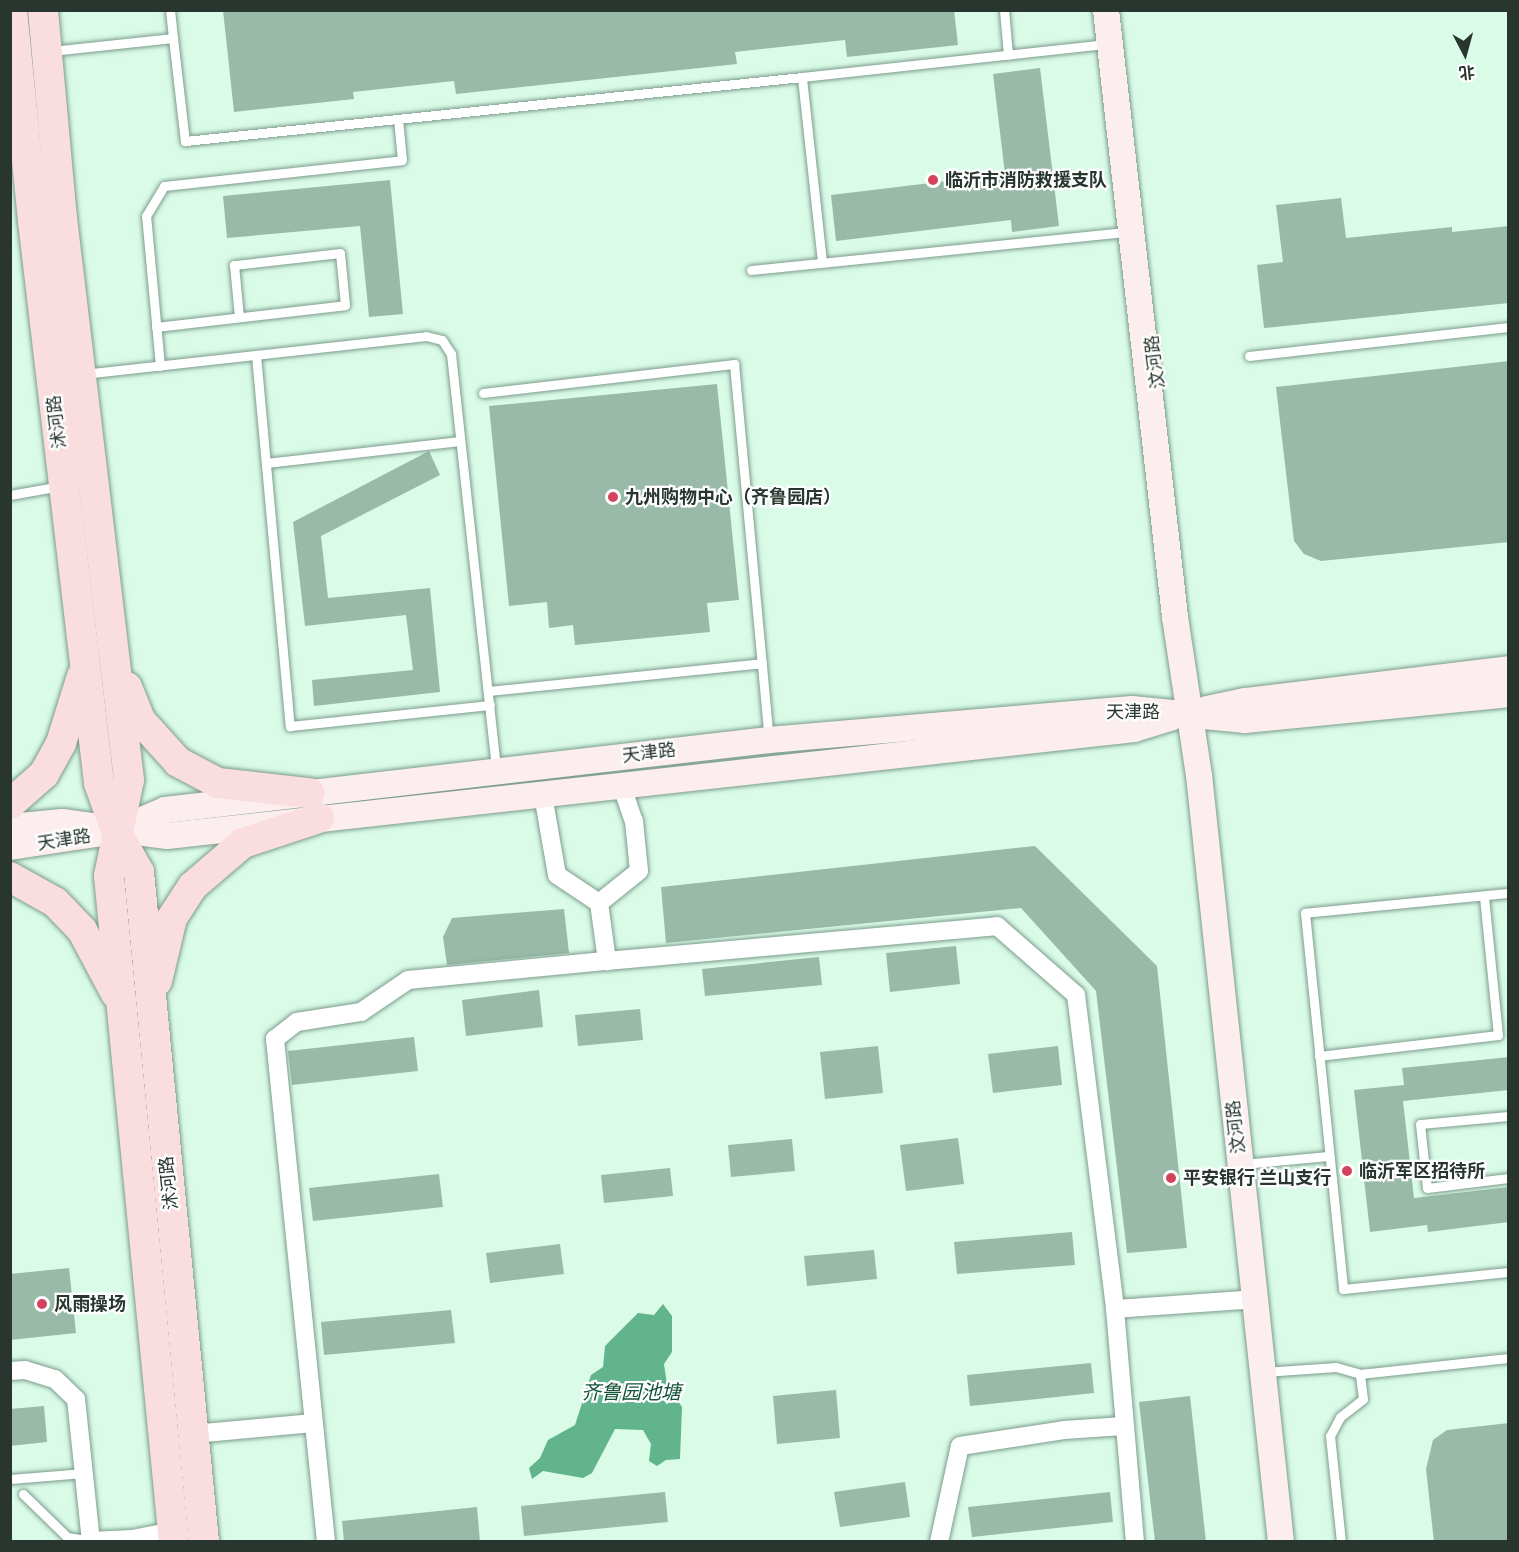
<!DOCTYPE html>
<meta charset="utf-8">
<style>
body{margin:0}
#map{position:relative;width:1519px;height:1552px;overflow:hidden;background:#d9fbe8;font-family:Raleway,"Noto Sans SC",sans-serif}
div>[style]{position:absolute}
.water>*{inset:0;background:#62b48d}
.building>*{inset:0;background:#99baa8}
.roads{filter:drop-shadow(0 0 2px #7d9c8c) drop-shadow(0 0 2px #7d9c8c)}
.lane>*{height:9px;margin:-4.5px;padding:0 4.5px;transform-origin:4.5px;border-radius:4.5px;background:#fff}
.street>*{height:18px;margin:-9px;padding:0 9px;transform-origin:9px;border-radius:9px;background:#fff}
.secondary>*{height:26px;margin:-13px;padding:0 13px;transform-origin:13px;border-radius:13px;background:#fceeef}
.primary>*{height:30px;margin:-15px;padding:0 15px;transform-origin:15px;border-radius:15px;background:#fadddf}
.dots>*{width:16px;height:16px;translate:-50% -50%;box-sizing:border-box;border:3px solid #fefefe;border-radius:50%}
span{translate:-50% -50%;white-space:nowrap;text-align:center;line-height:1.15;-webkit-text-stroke:4.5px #fefefe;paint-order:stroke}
.poi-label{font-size:18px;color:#28362f;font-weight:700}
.left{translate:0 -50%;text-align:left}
.street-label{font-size:18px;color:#28362f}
.water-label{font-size:20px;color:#125339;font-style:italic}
.frame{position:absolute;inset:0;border:12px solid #28362f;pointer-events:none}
.north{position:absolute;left:1435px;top:24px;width:60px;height:60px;-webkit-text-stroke:4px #fefefe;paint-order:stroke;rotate:174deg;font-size:16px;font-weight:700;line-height:24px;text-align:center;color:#28362f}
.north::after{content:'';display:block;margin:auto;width:21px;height:27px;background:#28362f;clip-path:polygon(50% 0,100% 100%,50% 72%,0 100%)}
</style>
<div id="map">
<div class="water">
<div style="clip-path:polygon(663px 1304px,672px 1316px,672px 1352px,664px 1364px,667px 1384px,682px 1407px,680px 1459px,666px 1460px,657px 1466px,649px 1461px,651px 1444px,643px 1430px,615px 1429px,592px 1473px,583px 1478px,543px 1471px,532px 1479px,529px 1468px,540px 1458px,548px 1440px,575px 1425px,591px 1375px,603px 1367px,605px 1346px,638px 1313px,654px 1315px)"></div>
</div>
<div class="building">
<div style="clip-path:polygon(223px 10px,954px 10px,958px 45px,847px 57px,845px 40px,735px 52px,737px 64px,456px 94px,454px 81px,353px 92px,354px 99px,234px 112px)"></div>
<div style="clip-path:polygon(1040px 68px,1059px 226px,1012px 232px,1011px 220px,836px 241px,831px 195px,1005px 174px,993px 74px)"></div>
<div style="clip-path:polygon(390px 180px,403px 314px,369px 317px,360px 226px,227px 238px,223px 196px)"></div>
<div style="clip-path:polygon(1341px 198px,1346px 238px,1452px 227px,1452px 232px,1509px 226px,1509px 303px,1264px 328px,1257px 265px,1283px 262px,1276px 205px)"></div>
<div style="clip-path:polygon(1509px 361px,1509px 542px,1321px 561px,1304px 554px,1294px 541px,1276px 387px)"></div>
<div style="clip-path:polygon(717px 384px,739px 600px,707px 603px,710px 632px,575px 645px,573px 625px,549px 628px,547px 602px,509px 606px,489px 406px)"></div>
<div style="clip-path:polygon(429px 451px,440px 475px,321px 536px,328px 598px,430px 588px,440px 692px,314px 706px,312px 680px,413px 670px,406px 615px,305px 626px,293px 522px)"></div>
<div style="clip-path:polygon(1035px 846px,1157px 966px,1187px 1248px,1127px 1253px,1096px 991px,1021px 908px,666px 943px,661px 887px)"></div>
<div style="clip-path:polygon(564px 909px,569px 953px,447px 965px,443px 937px,452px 918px)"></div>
<div style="clip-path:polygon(956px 946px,960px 984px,890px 992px,886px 953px)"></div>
<div style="clip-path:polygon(819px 957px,822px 985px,705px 996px,702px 969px)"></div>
<div style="clip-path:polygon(539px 990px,543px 1027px,466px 1036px,462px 1000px)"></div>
<div style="clip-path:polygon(640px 1009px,643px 1040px,578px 1046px,575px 1015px)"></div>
<div style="clip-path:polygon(414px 1037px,418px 1071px,292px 1085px,288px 1051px)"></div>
<div style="clip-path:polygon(878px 1046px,883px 1093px,825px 1099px,820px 1052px)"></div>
<div style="clip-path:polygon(1058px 1046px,1062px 1085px,993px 1093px,988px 1054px)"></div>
<div style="clip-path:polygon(1509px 1057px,1509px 1090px,1403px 1101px,1414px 1198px,1509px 1187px,1509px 1222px,1428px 1232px,1427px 1225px,1370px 1232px,1354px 1090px,1404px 1085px,1402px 1068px)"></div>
<div style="clip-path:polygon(958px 1138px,964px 1184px,906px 1191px,900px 1145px)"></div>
<div style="clip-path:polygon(792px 1139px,795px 1171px,731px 1177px,728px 1145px)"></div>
<div style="clip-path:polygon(670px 1168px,673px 1196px,604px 1203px,601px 1175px)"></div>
<div style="clip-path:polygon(439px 1174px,443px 1207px,313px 1221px,309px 1188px)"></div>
<div style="clip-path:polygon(1072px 1232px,1075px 1265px,957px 1274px,954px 1242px)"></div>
<div style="clip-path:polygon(560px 1244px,564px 1274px,490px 1283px,486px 1253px)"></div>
<div style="clip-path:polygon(874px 1250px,877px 1279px,807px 1286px,804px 1256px)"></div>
<div style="clip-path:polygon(69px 1268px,76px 1333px,10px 1340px,10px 1274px)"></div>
<div style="clip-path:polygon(451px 1310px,455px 1343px,324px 1355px,321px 1322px)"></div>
<div style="clip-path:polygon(1091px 1363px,1094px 1393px,970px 1406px,967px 1375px)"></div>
<div style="clip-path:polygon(836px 1390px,840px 1438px,777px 1444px,773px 1396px)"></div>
<div style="clip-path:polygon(1190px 1396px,1206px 1542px,1155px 1542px,1139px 1402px)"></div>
<div style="clip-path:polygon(44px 1406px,47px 1442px,10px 1446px,10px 1409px)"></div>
<div style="clip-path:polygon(1509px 1423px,1509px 1542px,1434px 1542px,1426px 1469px,1433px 1440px,1447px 1430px)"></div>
<div style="clip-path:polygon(905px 1482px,910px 1517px,840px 1527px,834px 1492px)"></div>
<div style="clip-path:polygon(665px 1492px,668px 1522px,524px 1536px,521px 1506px)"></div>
<div style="clip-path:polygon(1110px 1492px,1113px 1522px,972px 1537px,968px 1507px)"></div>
<div style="clip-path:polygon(477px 1507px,480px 1542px,344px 1542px,342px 1521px)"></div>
</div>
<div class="roads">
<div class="lane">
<div style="left:1004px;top:10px;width:45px;rotate:84.9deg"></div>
<div style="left:173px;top:38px;width:104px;rotate:83.4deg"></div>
<div style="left:185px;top:141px;width:620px;rotate:-5.92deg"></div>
<div style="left:51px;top:51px;width:123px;rotate:-6.1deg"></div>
<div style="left:173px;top:38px;width:28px;rotate:-96deg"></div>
<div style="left:822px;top:262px;width:186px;rotate:-96.2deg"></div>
<div style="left:802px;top:77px;width:307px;rotate:-6.2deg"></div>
<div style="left:751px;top:270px;width:379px;rotate:-5.8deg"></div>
<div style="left:156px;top:327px;width:190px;rotate:-6.6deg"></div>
<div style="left:345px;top:305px;width:52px;rotate:-95.5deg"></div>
<div style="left:340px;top:253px;width:107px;rotate:173.5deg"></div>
<div style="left:234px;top:265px;width:52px;rotate:84.5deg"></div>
<div style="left:256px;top:355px;width:373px;rotate:84.8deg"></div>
<div style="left:290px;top:726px;width:201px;rotate:-6deg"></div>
<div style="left:1249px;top:356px;width:261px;rotate:-6.4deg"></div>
<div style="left:160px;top:366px;width:151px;rotate:-95.3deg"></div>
<div style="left:146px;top:216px;width:35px;rotate:-59deg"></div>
<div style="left:164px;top:186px;width:239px;rotate:-6.2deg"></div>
<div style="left:402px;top:160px;width:41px;rotate:-95.6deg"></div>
<div style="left:83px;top:374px;width:345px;rotate:-6.3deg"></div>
<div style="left:426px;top:336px;width:16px;rotate:14deg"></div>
<div style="left:442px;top:340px;width:17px;rotate:57deg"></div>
<div style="left:451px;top:354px;width:417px;rotate:83.8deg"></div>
<div style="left:483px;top:393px;width:253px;rotate:-6.6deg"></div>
<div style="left:734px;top:364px;width:376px;rotate:84.7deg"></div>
<div style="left:266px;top:463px;width:195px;rotate:-6.5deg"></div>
<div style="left:10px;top:495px;width:52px;rotate:-10deg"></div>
<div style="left:488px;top:691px;width:275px;rotate:-5.8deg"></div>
<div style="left:1508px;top:893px;width:204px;rotate:174.4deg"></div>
<div style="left:1305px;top:913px;width:378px;rotate:84.2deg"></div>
<div style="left:1343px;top:1289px;width:166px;rotate:-5.9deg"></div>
<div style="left:1319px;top:1056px;width:180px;rotate:-6.7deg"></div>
<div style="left:1498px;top:1035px;width:140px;rotate:-95.8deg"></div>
<div style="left:1508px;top:1116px;width:88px;rotate:174.8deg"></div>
<div style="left:1420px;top:1124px;width:64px;rotate:83.8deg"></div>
<div style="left:1427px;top:1188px;width:82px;rotate:-7deg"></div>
<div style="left:1242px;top:1164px;width:87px;rotate:-5.3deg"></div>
<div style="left:1264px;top:1372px;width:72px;rotate:-4deg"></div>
<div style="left:1336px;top:1367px;width:25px;rotate:16deg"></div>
<div style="left:1360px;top:1374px;width:149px;rotate:-6.2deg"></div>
<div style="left:10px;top:1479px;width:74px;rotate:-4.6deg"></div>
<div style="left:23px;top:1494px;width:62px;rotate:44.3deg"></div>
<div style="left:67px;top:1537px;width:24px;rotate:9deg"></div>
<div style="left:1341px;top:1542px;width:107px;rotate:-95.9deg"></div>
<div style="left:1330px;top:1436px;width:21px;rotate:-62deg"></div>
<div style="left:1340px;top:1417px;width:29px;rotate:-38deg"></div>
<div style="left:1363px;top:1399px;width:25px;rotate:-97deg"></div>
</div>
<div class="street">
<div style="left:622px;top:787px;width:36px;rotate:71deg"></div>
<div style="left:634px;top:821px;width:50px;rotate:84.3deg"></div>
<div style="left:639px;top:871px;width:51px;rotate:141.3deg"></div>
<div style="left:599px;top:903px;width:59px;rotate:82.1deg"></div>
<div style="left:607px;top:961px;width:392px;rotate:-5.1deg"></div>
<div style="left:997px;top:926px;width:105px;rotate:41.1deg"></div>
<div style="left:1076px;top:995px;width:316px;rotate:82.9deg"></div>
<div style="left:1115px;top:1309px;width:130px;rotate:-4deg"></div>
<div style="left:543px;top:795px;width:81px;rotate:80.1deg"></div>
<div style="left:557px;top:875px;width:50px;rotate:33.7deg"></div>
<div style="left:1115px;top:1309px;width:234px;rotate:85.1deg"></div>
<div style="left:10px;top:1371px;width:15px;rotate:-4deg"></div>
<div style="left:25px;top:1370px;width:31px;rotate:17deg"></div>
<div style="left:55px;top:1379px;width:29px;rotate:44deg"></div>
<div style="left:76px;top:1399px;width:144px;rotate:84deg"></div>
<div style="left:194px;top:1434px;width:119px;rotate:-5.3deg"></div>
<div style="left:91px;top:1541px;width:41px;rotate:-2.8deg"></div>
<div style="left:132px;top:1539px;width:42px;rotate:-11deg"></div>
<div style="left:326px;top:1542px;width:506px;rotate:-95.79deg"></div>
<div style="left:275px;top:1039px;width:28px;rotate:-38deg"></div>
<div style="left:297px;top:1022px;width:65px;rotate:-8.9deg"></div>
<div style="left:361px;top:1012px;width:57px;rotate:-34.2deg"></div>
<div style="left:408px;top:980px;width:200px;rotate:-5.5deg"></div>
<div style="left:939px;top:1542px;width:98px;rotate:-77.7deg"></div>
<div style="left:960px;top:1446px;width:105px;rotate:-8.7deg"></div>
<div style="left:1064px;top:1430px;width:60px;rotate:-3.8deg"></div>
</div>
<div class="secondary">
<div style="left:1106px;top:10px;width:611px;rotate:83.51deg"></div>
<div style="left:1175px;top:617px;width:160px;rotate:81.4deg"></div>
<div style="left:1199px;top:775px;width:771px;rotate:83.9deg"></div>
<div style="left:1207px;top:709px;width:39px;rotate:-12deg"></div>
<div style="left:1245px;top:701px;width:265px;rotate:-6.9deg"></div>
<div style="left:10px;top:827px;width:52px;rotate:-5.5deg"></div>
<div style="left:62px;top:822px;width:106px;rotate:7.6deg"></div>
<div style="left:167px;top:836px;width:973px;rotate:-6.31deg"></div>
<div style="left:1134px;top:729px;width:39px;rotate:-17deg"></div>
<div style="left:10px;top:847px;width:107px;rotate:-8.6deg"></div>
<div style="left:116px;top:831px;width:53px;rotate:-23.2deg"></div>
<div style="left:165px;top:810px;width:608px;rotate:-6.61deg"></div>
<div style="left:769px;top:740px;width:364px;rotate:-4.9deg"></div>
<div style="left:1132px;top:709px;width:114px;rotate:5.6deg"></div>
<div style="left:1245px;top:720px;width:264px;rotate:-5.6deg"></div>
</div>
<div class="primary">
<div style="left:12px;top:10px;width:212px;rotate:84.3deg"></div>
<div style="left:33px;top:221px;width:566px;rotate:83.3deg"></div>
<div style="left:99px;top:783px;width:51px;rotate:70.5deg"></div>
<div style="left:116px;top:831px;width:47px;rotate:60.7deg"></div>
<div style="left:139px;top:872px;width:673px;rotate:84.46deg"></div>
<div style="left:43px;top:10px;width:209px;rotate:84.8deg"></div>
<div style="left:62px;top:218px;width:566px;rotate:83.2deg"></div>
<div style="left:129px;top:780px;width:98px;rotate:101.8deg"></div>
<div style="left:109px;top:876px;width:669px;rotate:84.43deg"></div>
<div style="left:127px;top:687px;width:37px;rotate:68deg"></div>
<div style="left:141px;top:721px;width:55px;rotate:47.9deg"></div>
<div style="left:178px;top:762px;width:45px;rotate:27.7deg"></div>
<div style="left:218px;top:783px;width:92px;rotate:6.3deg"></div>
<div style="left:10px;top:804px;width:45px;rotate:-41.4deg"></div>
<div style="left:44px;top:774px;width:35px;rotate:-61deg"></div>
<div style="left:61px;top:743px;width:70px;rotate:-72.6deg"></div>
<div style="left:10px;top:877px;width:51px;rotate:29.1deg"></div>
<div style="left:55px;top:902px;width:39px;rotate:46deg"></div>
<div style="left:82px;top:930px;width:72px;rotate:62deg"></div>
<div style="left:157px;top:981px;width:65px;rotate:-76.6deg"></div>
<div style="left:172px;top:918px;width:38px;rotate:-57deg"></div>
<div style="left:193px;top:886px;width:66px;rotate:-40.7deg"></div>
<div style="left:243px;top:843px;width:80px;rotate:-18.2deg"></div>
</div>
</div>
<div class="dots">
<div style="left:933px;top:180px;background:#d4435d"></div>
<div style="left:613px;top:497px;background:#d4435d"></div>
<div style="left:1347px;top:1171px;background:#d4435d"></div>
<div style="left:1171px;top:1178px;background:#d4435d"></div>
<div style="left:42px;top:1304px;background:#d4435d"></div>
</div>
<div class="poi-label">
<span class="left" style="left:945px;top:180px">临沂市消防救援支队</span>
<span class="left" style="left:625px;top:497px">九州购物中心（齐鲁园店）</span>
<span class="left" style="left:1359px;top:1171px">临沂军区招待所</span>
<span class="left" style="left:1183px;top:1178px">平安银行 兰山支行</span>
<span class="left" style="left:54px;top:1304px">风雨操场</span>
</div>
<div class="street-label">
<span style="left:1155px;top:362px;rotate:-97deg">汶河路</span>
<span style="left:57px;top:422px;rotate:-97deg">沭河路</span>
<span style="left:1133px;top:712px">天津路</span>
<span style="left:649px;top:753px;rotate:-7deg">天津路</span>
<span style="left:64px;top:840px;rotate:-9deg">天津路</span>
<span style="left:1236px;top:1127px;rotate:-96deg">汶河路</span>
<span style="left:169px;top:1183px;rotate:-96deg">沭河路</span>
</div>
<div class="water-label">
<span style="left:631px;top:1392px">齐鲁园池塘</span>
</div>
<div class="frame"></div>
<div class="north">北</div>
</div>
